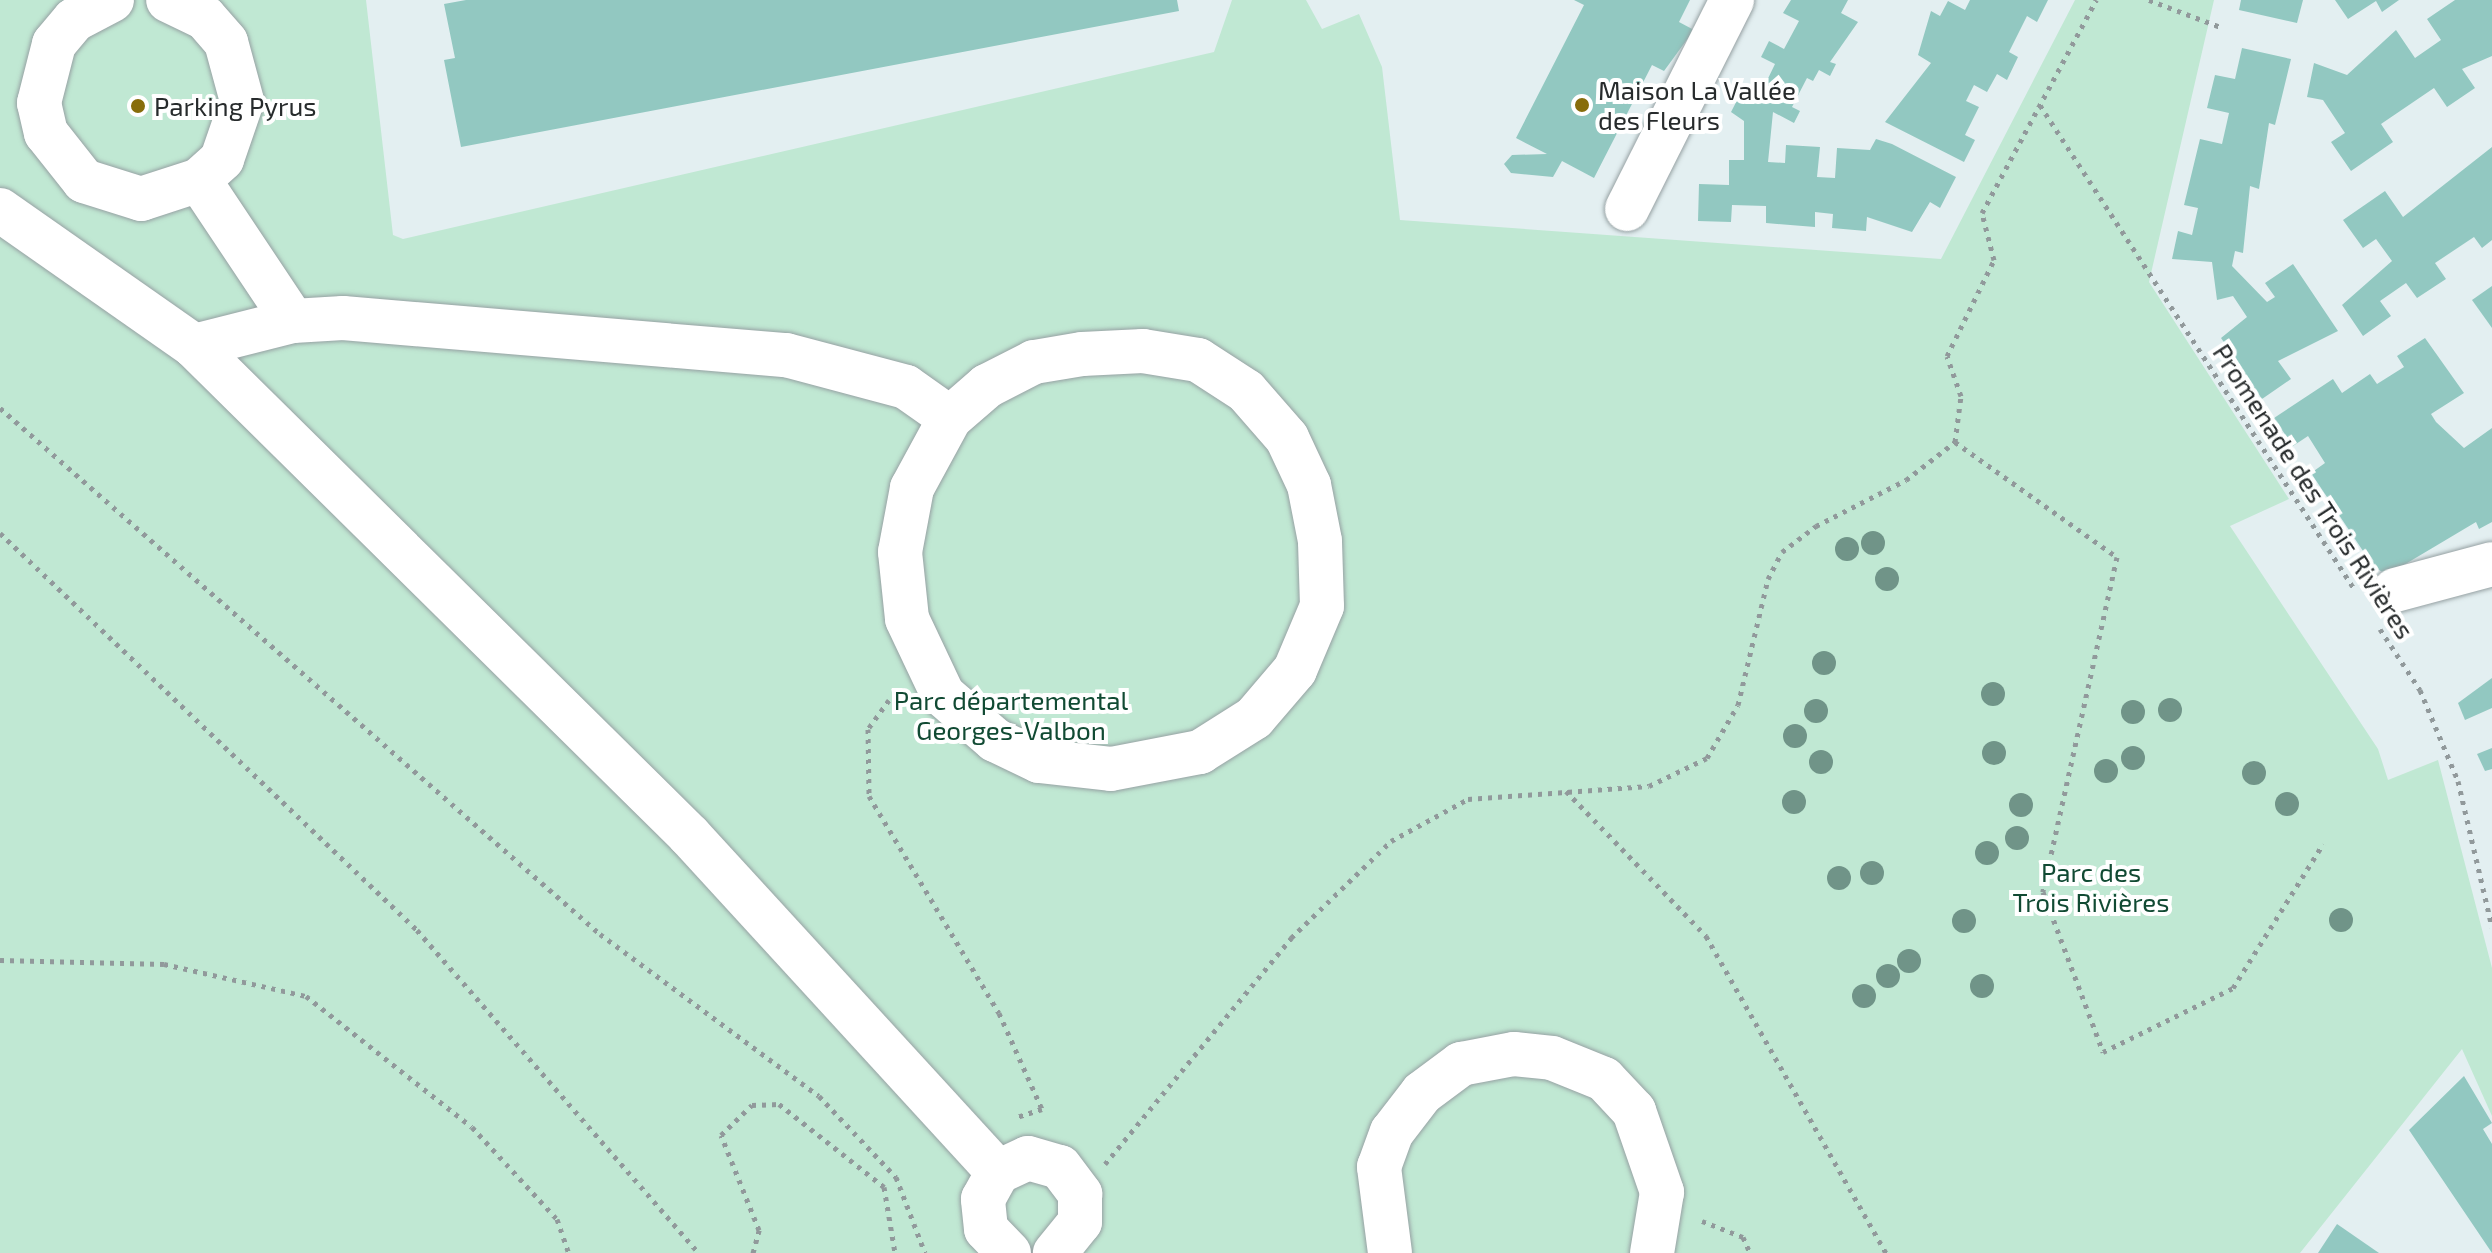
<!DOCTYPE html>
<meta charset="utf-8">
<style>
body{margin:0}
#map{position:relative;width:2492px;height:1253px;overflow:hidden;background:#e3eff1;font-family:"Exo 2",sans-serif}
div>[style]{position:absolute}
.green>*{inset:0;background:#c0e8d3}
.building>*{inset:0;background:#92c8c1}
.path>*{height:5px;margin-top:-2.5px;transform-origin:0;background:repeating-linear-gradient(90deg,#91999b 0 4px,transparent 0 10px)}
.roads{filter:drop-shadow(0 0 2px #96a1a3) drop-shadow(0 0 2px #96a1a3)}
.minor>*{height:44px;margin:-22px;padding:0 22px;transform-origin:22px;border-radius:22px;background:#fff}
.trees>*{width:24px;height:24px;margin:-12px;border-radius:50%;background:#709488}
.dots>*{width:22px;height:22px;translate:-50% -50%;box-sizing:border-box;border:4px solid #fff;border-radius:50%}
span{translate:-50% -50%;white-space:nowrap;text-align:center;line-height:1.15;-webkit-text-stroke:8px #fff;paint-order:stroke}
.poi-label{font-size:26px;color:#272b2c}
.left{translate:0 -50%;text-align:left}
.street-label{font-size:26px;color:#272b2c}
.park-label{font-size:26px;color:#114a33}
</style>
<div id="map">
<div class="green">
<div style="clip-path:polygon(0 0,366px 0,393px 235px,403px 239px,1214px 52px,1232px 0,1306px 0,1322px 29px,1359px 14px,1382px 67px,1400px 220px,1941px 259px,2075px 0,2214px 0,2149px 282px,2289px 499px,2230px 526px,2378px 749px,2388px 780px,2438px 760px,2492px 968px,2492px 1116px,2462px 1049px,2300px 1253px,0 1253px)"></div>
</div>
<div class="building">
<div style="clip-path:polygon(466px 0,1177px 0,1179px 11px,461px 147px,444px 60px,455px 58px,444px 4px)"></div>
<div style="clip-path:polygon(1574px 0,1690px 0,1679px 22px,1694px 30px,1664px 71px,1652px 65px,1594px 178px,1562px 161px,1553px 177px,1511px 173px,1504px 164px,1512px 155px,1547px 154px,1516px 138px,1584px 5px)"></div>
<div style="clip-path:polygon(1791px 0,1848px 0,1841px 13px,1858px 22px,1830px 62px,1836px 64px,1830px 76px,1819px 70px,1813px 81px,1807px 78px,1792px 107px,1800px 111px,1794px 123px,1773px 112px,1768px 162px,1785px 163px,1786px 145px,1820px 147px,1817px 177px,1835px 178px,1837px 148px,1870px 150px,1876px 139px,1892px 144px,1956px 177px,1940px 208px,1930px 202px,1912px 232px,1867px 217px,1866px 231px,1832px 228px,1833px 214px,1815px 212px,1815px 227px,1766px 223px,1766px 206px,1732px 205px,1731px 222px,1698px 221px,1699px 184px,1729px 185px,1729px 160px,1744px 160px,1744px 121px,1731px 112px,1745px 85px,1761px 93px,1775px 64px,1761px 57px,1769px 41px,1784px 49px,1799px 21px,1783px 13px)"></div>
<div style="clip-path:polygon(1970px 0,2048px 0,2037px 22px,2027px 16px,2009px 52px,2018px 57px,2007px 80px,1997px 74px,1987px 92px,1974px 85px,1966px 101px,1979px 107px,1965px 135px,1975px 140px,1964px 162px,1885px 122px,1931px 63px,1918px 55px,1931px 11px,1940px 16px,1948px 1px,1965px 10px)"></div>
<div style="clip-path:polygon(2241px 0,2303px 0,2297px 23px,2239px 10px)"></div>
<div style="clip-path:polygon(2335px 0,2399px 0,2382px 12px,2376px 1px,2348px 19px)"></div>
<div style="clip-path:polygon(2455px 0,2492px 0,2492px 56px,2462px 69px,2475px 88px,2447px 107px,2434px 88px,2381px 124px,2393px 142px,2351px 171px,2331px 142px,2345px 133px,2323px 100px,2307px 97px,2314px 63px,2347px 75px,2396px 30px,2415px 58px,2441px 40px,2427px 19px)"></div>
<div style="clip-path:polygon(2242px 48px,2291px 59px,2275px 125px,2269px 123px,2259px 189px,2250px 186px,2243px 253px,2235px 251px,2232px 266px,2267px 302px,2275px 297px,2265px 283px,2293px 264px,2338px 331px,2278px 361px,2291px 379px,2262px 399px,2221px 338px,2247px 317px,2233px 296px,2217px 300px,2212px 262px,2172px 259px,2178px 231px,2192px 235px,2198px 208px,2184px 205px,2200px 139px,2222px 144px,2229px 113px,2207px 108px,2215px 75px,2235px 79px)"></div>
<div style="clip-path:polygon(2492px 147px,2492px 240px,2482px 248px,2474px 237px,2435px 263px,2446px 279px,2417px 298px,2406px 283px,2380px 301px,2391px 316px,2363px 336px,2342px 305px,2392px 261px,2376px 239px,2363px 248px,2343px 220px,2385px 191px,2403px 217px)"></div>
<div style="clip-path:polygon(2492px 286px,2492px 328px,2472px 300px)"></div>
<div style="clip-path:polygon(2425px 338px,2464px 393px,2431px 414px,2436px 422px,2464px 448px,2492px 428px,2492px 522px,2479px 529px,2476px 522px,2387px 575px,2373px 566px,2311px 473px,2325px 463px,2308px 436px,2293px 446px,2274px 418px,2333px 379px,2342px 393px,2370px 374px,2377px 384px,2404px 367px,2397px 356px)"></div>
<div style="clip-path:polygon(2492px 678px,2492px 708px,2465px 720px,2458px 703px)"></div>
<div style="clip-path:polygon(2492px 748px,2492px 769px,2485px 771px,2477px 754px)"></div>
<div style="clip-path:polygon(2464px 1076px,2492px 1123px,2483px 1129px,2492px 1144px,2492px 1253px,2409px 1130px)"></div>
<div style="clip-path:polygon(2337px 1224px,2379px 1253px,2318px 1253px)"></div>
</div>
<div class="path">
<div style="left:2149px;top:0;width:79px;rotate:20.7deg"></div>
<div style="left:2040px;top:105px;width:578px;rotate:57deg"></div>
<div style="left:0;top:408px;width:798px;rotate:41.24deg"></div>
<div style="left:600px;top:934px;width:272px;rotate:36.5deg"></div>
<div style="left:819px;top:1096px;width:112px;rotate:46.5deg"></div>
<div style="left:896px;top:1177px;width:81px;rotate:69.1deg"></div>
<div style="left:1955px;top:442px;width:199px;rotate:35.4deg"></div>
<div style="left:2117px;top:557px;width:343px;rotate:102.5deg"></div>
<div style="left:2043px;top:892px;width:171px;rotate:69.4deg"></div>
<div style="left:2103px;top:1052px;width:145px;rotate:-26.2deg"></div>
<div style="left:2233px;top:988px;width:170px;rotate:-58deg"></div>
<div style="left:0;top:533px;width:576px;rotate:43.59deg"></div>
<div style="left:417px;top:930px;width:429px;rotate:48.9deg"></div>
<div style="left:2380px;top:629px;width:73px;rotate:56.7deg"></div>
<div style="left:2420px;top:690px;width:99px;rotate:67.3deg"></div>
<div style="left:2458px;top:781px;width:150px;rotate:76.9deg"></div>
<div style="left:889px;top:700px;width:36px;rotate:126deg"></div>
<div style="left:868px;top:729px;width:67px;rotate:89.1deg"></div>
<div style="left:869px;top:796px;width:253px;rotate:59.1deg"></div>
<div style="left:999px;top:1013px;width:105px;rotate:65.9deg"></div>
<div style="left:1042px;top:1109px;width:25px;rotate:162deg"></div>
<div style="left:1566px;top:791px;width:202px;rotate:46deg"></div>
<div style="left:1706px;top:936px;width:365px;rotate:60.4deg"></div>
<div style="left:0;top:960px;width:164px;rotate:1.4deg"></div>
<div style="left:164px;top:964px;width:146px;rotate:12.7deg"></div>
<div style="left:306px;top:996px;width:211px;rotate:38.3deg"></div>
<div style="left:472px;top:1127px;width:125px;rotate:47.3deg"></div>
<div style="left:557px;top:1219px;width:36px;rotate:71deg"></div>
<div style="left:1105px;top:1164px;width:293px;rotate:-50.5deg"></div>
<div style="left:1291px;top:938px;width:139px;rotate:-44.1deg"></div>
<div style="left:1391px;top:841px;width:88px;rotate:-28.6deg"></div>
<div style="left:1468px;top:799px;width:181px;rotate:-4.1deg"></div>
<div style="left:1649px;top:786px;width:64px;rotate:-25.8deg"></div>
<div style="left:1707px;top:758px;width:61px;rotate:-59.7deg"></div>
<div style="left:1738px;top:705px;width:130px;rotate:-76.6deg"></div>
<div style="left:1768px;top:579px;width:30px;rotate:-63deg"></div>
<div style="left:1782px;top:552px;width:43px;rotate:-37.4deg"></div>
<div style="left:1816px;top:526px;width:101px;rotate:-27.1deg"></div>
<div style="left:1906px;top:480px;width:62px;rotate:-37.8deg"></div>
<div style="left:1955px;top:442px;width:46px;rotate:-82.6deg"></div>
<div style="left:1961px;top:396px;width:42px;rotate:-109.3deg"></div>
<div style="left:1947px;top:356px;width:107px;rotate:-63.9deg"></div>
<div style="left:1994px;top:260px;width:49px;rotate:-104.3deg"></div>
<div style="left:1982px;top:213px;width:242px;rotate:-61.8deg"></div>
<div style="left:1702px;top:1221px;width:44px;rotate:21.3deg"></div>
<div style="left:1743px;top:1237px;width:17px;rotate:66deg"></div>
<div style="left:753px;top:1253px;width:24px;rotate:-75deg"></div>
<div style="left:759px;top:1230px;width:102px;rotate:-111.8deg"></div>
<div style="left:721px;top:1135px;width:43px;rotate:-44.1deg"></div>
<div style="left:752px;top:1105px;width:27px;rotate:-2deg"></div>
<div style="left:779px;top:1104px;width:134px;rotate:38.3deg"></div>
<div style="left:884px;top:1187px;width:67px;rotate:80.5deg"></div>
</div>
<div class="roads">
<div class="minor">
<div style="left:112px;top:0;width:43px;rotate:152.2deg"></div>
<div style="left:74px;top:20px;width:31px;rotate:130deg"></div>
<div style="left:54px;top:44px;width:61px;rotate:104.3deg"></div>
<div style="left:39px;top:103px;width:31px;rotate:77deg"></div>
<div style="left:46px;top:133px;width:61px;rotate:51.6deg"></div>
<div style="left:84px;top:181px;width:60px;rotate:17.5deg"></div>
<div style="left:141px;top:199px;width:61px;rotate:-18.1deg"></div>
<div style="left:199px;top:180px;width:31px;rotate:-42deg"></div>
<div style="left:222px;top:159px;width:61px;rotate:-71deg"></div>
<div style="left:242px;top:101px;width:61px;rotate:-105.2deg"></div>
<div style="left:226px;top:42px;width:32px;rotate:-131deg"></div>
<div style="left:205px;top:18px;width:41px;rotate:-154.1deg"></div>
<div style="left:199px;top:180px;width:169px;rotate:56.3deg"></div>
<div style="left:1627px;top:209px;width:234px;rotate:-63.3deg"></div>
<div style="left:0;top:210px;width:237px;rotate:35deg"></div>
<div style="left:194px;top:346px;width:697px;rotate:44.65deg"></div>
<div style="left:690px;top:836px;width:456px;rotate:47.5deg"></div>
<div style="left:194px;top:346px;width:102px;rotate:-14.2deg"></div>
<div style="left:293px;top:321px;width:50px;rotate:-3.4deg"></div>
<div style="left:343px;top:318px;width:445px;rotate:4.8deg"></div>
<div style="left:786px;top:355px;width:124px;rotate:14.9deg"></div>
<div style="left:906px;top:387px;width:54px;rotate:35.2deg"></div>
<div style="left:950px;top:418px;width:80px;rotate:118.5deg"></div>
<div style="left:912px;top:488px;width:65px;rotate:100.6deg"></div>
<div style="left:900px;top:552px;width:67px;rotate:84deg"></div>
<div style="left:907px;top:619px;width:84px;rotate:64.7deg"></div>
<div style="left:943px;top:695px;width:69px;rotate:40.9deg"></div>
<div style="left:995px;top:740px;width:49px;rotate:25.5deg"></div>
<div style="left:1039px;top:761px;width:72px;rotate:6.3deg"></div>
<div style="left:1111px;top:769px;width:91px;rotate:-10.8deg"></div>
<div style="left:1200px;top:752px;width:64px;rotate:-32.2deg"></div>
<div style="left:1254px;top:718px;width:63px;rotate:-49.5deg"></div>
<div style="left:1295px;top:670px;width:69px;rotate:-67.1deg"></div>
<div style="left:1322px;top:606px;width:65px;rotate:-91.8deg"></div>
<div style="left:1320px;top:541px;width:57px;rotate:-101.1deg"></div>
<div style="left:1309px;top:485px;width:52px;rotate:-115.1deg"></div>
<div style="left:1287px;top:438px;width:62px;rotate:-131.1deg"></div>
<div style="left:1246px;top:391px;width:57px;rotate:-147.1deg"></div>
<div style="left:1198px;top:360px;width:56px;rotate:-170.7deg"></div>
<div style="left:1143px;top:351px;width:61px;rotate:177.2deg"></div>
<div style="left:1082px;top:354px;width:49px;rotate:170.5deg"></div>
<div style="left:1034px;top:362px;width:53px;rotate:152.9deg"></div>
<div style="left:987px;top:386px;width:49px;rotate:139.1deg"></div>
<div style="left:2395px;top:590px;width:100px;rotate:-15deg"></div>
<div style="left:1009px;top:1253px;width:33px;rotate:-134deg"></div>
<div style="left:986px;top:1229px;width:30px;rotate:-96deg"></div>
<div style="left:983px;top:1199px;width:31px;rotate:-61deg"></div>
<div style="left:998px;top:1172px;width:33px;rotate:-25deg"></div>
<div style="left:1028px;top:1158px;width:33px;rotate:16deg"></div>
<div style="left:1060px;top:1167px;width:34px;rotate:53deg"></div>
<div style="left:1080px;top:1194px;width:28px;rotate:90deg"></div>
<div style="left:1080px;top:1222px;width:40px;rotate:129deg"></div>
<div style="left:1390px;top:1253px;width:87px;rotate:-97.3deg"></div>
<div style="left:1379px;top:1167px;width:37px;rotate:-70deg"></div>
<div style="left:1392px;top:1132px;width:49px;rotate:-52.4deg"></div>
<div style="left:1422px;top:1093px;width:49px;rotate:-36.6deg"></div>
<div style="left:1461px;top:1064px;width:54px;rotate:-10.7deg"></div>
<div style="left:1514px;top:1054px;width:38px;rotate:6deg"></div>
<div style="left:1552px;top:1058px;width:56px;rotate:22deg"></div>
<div style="left:1604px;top:1079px;width:44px;rotate:46.8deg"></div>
<div style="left:1634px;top:1111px;width:86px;rotate:70.9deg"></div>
<div style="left:1662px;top:1192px;width:62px;rotate:99.3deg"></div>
</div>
</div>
<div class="trees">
<div style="left:1873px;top:543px"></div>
<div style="left:1847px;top:549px"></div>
<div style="left:1887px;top:579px"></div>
<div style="left:1824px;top:663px"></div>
<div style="left:1993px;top:694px"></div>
<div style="left:2170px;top:710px"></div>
<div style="left:1816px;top:711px"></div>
<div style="left:2133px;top:712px"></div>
<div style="left:1795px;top:736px"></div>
<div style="left:1994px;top:753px"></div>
<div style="left:2133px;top:758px"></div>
<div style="left:1821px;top:762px"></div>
<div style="left:2106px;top:771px"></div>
<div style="left:2254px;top:773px"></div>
<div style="left:1794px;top:802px"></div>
<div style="left:2287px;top:804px"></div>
<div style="left:2021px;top:805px"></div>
<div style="left:2017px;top:838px"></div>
<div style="left:1987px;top:853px"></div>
<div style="left:1872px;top:873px"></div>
<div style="left:1839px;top:878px"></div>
<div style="left:2341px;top:920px"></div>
<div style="left:1964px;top:921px"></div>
<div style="left:1909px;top:961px"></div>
<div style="left:1888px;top:976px"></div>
<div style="left:1982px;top:986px"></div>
<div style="left:1864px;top:996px"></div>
</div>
<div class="dots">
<div style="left:1582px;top:105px;background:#876d0b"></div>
<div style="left:138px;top:106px;background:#876d0b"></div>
</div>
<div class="poi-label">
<span class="left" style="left:1598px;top:105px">Maison La Vallée<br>des Fleurs</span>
<span class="left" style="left:154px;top:106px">Parking Pyrus</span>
</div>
<div class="street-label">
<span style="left:2314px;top:491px;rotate:57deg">Promenade des Trois Rivières</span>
</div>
<div class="park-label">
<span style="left:1011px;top:715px">Parc départemental<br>Georges-Valbon</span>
<span style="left:2091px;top:887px">Parc des<br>Trois Rivières</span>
</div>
</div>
